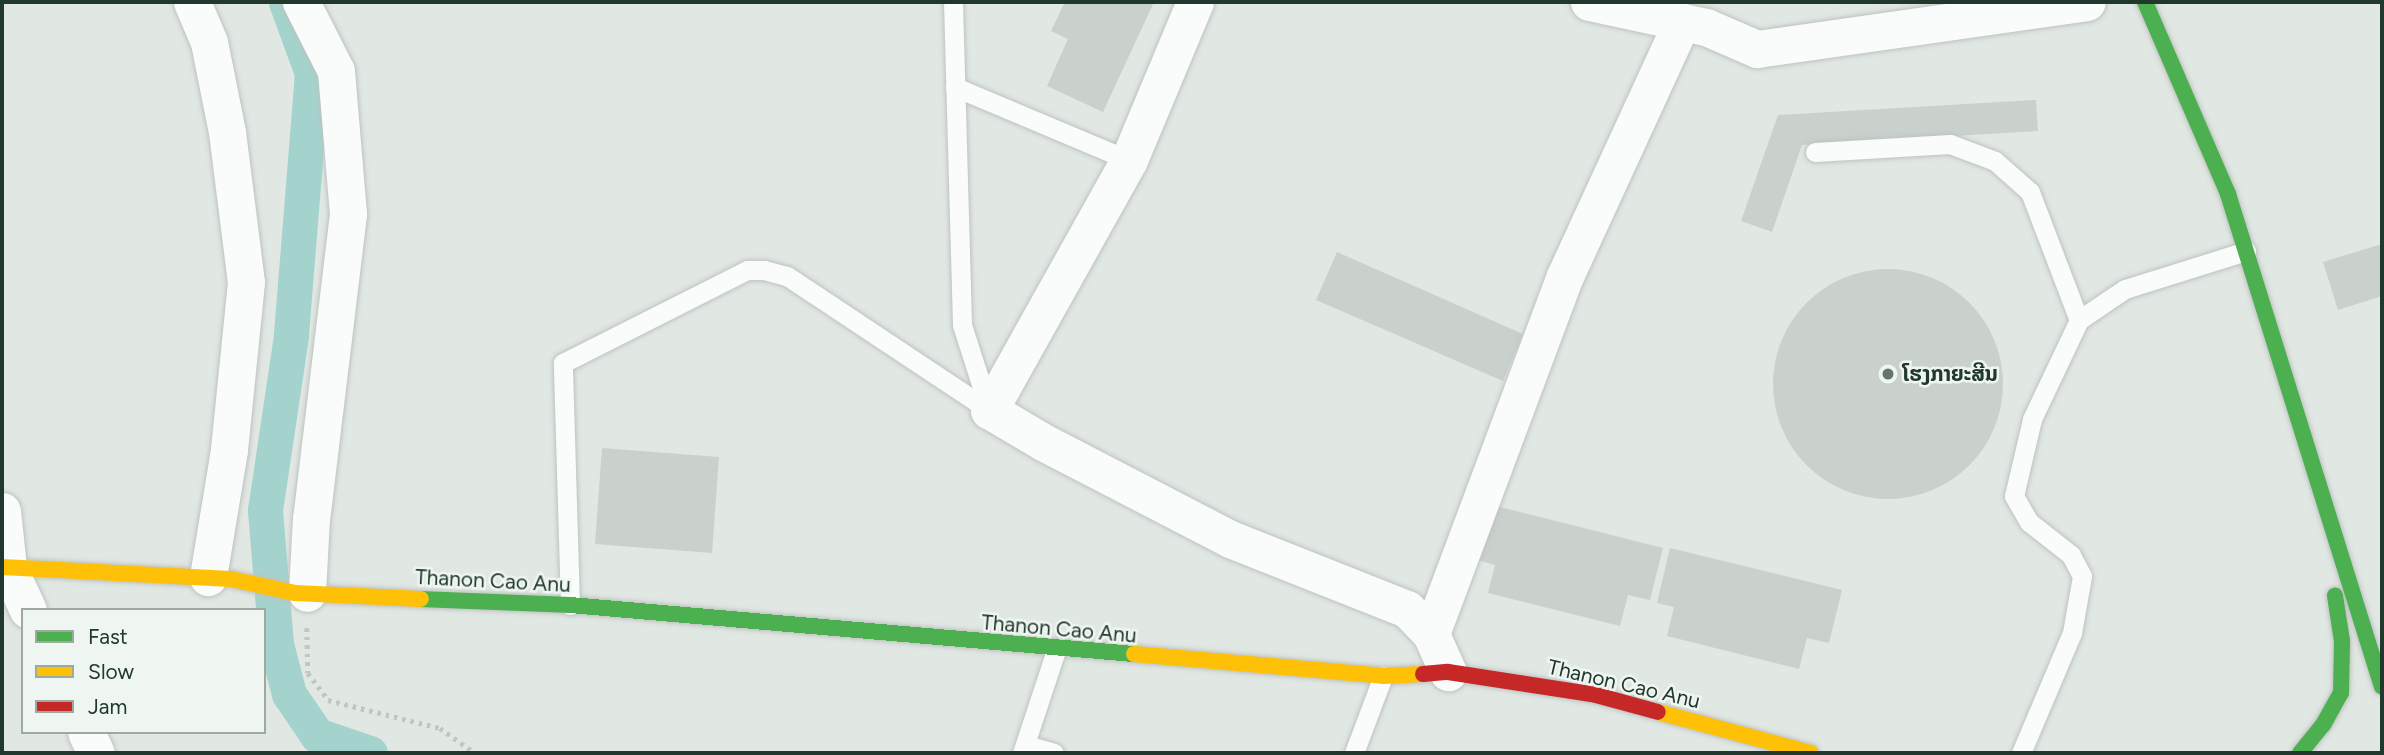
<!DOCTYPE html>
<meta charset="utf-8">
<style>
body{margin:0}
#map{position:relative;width:2384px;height:755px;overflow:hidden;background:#e1e7e3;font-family:Figtree,"Noto Sans Lao",sans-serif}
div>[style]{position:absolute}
.canal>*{height:35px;margin:-17.5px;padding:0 17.5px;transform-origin:17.5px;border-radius:17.5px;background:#a4d3cd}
.building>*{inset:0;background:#cad0cc}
.round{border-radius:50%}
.path>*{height:4.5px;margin-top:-2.25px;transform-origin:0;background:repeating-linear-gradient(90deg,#bfc7c2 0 3.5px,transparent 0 8.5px)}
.roads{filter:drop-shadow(0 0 2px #bec3c0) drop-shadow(0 0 2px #bec3c0)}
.lane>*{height:19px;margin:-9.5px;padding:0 9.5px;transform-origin:9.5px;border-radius:9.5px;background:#fafbfb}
.street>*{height:37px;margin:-18.5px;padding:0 18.5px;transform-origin:18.5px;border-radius:18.5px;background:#fafbfb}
.fast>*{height:16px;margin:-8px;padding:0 8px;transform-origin:8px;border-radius:8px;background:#4caf50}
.slow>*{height:16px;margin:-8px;padding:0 8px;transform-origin:8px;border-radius:8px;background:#ffc107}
.jam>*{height:16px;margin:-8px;padding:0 8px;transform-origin:8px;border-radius:8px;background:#c62828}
.dots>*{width:19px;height:19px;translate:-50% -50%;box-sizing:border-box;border:4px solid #eff6f1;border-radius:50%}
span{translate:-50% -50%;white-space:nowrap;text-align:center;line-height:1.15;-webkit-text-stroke:5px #eff6f1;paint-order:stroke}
.poi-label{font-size:21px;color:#21382c;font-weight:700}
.left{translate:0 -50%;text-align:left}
.street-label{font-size:21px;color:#21382c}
.frame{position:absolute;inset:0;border:4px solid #21382c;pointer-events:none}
.legend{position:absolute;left:21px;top:608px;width:245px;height:126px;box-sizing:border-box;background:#eff6f1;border:2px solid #9daaa2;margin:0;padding:9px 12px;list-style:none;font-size:21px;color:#21382c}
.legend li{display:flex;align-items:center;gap:14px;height:35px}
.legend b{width:35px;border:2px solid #9daaa2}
</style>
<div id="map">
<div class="canal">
<div style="left:286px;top:2px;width:76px;rotate:69.9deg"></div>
<div style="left:312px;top:73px;width:264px;rotate:94.6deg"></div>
<div style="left:291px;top:336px;width:176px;rotate:98.5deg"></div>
<div style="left:265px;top:510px;width:134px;rotate:85.3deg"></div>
<div style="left:276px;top:644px;width:52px;rotate:75.4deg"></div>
<div style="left:289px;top:694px;width:50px;rotate:55.7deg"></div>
<div style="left:317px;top:735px;width:56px;rotate:18.8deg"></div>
</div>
<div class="building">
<div style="clip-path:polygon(1065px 2px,1154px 2px,1103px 112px,1047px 86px,1068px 39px,1051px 31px)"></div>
<div style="clip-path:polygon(2036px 100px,2038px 131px,1802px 145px,1772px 232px,1741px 221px,1778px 115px)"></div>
<div style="clip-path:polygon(2382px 244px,2382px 296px,2338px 310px,2323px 262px)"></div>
<div style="clip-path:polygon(1337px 252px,1523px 334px,1503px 381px,1316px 300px)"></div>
<div class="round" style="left:1773px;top:269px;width:230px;height:230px"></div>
<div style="clip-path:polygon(602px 448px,719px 457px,712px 553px,595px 544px)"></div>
<div style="clip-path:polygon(1492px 505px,1663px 548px,1650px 600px,1628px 595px,1620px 626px,1488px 593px,1495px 565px,1478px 560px)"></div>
<div style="clip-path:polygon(1670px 548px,1842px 590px,1829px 643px,1807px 638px,1799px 669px,1667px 636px,1674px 607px,1657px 603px)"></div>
</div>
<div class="path">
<div style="left:307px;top:628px;width:45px;rotate:88.7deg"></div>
<div style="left:308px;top:673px;width:34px;rotate:53deg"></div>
<div style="left:328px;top:700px;width:115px;rotate:14deg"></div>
<div style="left:440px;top:728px;width:43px;rotate:35.5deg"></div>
</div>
<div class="roads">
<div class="lane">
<div style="left:953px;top:2px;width:323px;rotate:88.4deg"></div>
<div style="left:962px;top:325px;width:88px;rotate:72.2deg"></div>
<div style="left:955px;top:87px;width:189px;rotate:22.8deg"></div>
<div style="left:1815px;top:152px;width:135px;rotate:-3.4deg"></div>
<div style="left:1950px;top:144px;width:48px;rotate:20.7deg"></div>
<div style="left:1995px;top:161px;width:47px;rotate:41.5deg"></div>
<div style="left:2030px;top:192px;width:137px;rotate:69.1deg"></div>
<div style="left:570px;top:605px;width:242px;rotate:-91.7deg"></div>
<div style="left:563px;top:363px;width:206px;rotate:-26.8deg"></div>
<div style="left:747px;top:270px;width:17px"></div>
<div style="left:764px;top:270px;width:24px;rotate:15deg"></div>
<div style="left:787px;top:276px;width:242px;rotate:33.6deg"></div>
<div style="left:1026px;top:745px;width:29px;rotate:16deg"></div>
<div style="left:1022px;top:753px;width:108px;rotate:-71.7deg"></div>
<div style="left:1354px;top:753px;width:82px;rotate:-69.4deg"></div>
<div style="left:2021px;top:753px;width:130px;rotate:-67deg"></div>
<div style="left:2072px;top:633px;width:58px;rotate:-80deg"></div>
<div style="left:2082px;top:576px;width:24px;rotate:-118deg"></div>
<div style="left:2071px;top:555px;width:53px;rotate:-141.8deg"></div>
<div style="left:2029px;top:522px;width:30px;rotate:-120deg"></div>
<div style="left:2014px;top:496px;width:79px;rotate:-76.8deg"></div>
<div style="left:2032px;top:419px;width:110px;rotate:-64.6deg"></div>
<div style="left:2079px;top:320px;width:55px;rotate:-34deg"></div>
<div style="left:2125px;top:289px;width:127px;rotate:-17.4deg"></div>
</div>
<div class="street">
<div style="left:192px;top:2px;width:43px;rotate:67deg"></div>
<div style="left:209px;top:42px;width:92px;rotate:78.7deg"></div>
<div style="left:227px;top:132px;width:151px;rotate:82.8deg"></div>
<div style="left:246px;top:282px;width:169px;rotate:95.8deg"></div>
<div style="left:229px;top:450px;width:129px;rotate:99.4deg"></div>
<div style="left:301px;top:2px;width:77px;rotate:63.1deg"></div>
<div style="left:336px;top:71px;width:144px;rotate:85.2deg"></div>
<div style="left:348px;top:214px;width:306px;rotate:96.9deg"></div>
<div style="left:311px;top:518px;width:75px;rotate:93.1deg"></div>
<div style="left:1195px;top:2px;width:171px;rotate:112.7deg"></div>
<div style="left:1129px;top:160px;width:287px;rotate:119.2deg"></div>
<div style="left:989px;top:410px;width:63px;rotate:30.7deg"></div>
<div style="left:1043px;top:442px;width:211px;rotate:27.4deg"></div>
<div style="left:1230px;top:539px;width:190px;rotate:21.6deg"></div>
<div style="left:1407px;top:609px;width:35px;rotate:46deg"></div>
<div style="left:1431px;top:634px;width:42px;rotate:65.9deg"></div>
<div style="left:1589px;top:2px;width:120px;rotate:12.1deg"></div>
<div style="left:1706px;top:27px;width:56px;rotate:23.3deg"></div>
<div style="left:1757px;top:49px;width:333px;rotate:-8.1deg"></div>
<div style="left:2px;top:511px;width:56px;rotate:83.9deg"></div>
<div style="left:8px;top:567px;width:47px;rotate:65.1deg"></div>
<div style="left:1431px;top:634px;width:382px;rotate:-69.5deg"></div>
<div style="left:1565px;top:276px;width:280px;rotate:-65.3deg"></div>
<div style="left:86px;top:732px;width:23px;rotate:65deg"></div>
</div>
<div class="fast">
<div style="left:2145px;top:2px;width:209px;rotate:66.6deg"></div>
<div style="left:2228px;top:194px;width:516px;rotate:72.65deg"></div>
<div style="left:421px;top:599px;width:149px;rotate:2.3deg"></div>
<div style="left:570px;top:605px;width:566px;rotate:4.97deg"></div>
<div style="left:2300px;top:753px;width:36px;rotate:-51deg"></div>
<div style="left:2323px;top:725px;width:37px;rotate:-61deg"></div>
<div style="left:2341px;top:693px;width:52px;rotate:-88.9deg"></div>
<div style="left:2342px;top:641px;width:46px;rotate:-98.8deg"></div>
</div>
<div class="slow">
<div style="left:2px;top:567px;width:229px;rotate:3deg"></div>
<div style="left:231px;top:579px;width:66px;rotate:12.3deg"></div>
<div style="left:295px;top:593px;width:126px;rotate:2.7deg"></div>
<div style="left:1134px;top:654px;width:250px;rotate:5deg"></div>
<div style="left:1383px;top:676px;width:40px;rotate:-2.9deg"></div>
<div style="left:1658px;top:712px;width:158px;rotate:15deg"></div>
</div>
<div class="jam">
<div style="left:1423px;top:674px;width:25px;rotate:-5deg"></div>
<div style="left:1448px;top:672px;width:150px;rotate:8.8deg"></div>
<div style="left:1596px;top:695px;width:64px;rotate:15.3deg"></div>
</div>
</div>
<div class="dots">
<div style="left:1888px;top:374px;background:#64756c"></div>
</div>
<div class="poi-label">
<span class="left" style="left:1902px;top:374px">ໂຮງກາຍະສີນ</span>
</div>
<div class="street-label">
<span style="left:493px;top:581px;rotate:3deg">Thanon Cao Anu</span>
<span style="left:1059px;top:629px;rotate:5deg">Thanon Cao Anu</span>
<span style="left:1624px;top:684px;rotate:13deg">Thanon Cao Anu</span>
</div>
<div class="frame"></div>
<ul class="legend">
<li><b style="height:9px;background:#4caf50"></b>Fast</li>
<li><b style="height:9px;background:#ffc107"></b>Slow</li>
<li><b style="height:9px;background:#c62828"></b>Jam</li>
</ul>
</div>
